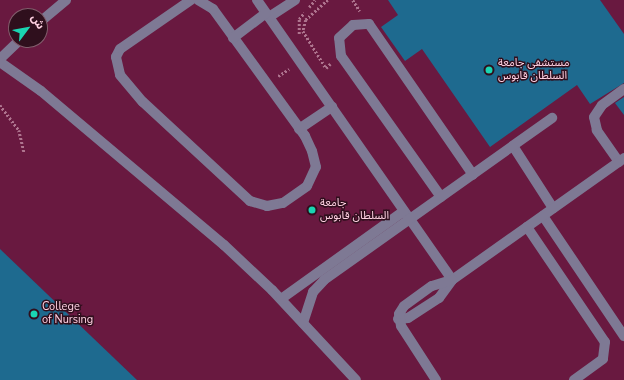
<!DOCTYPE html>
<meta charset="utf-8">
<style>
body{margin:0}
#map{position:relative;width:624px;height:380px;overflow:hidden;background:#5b1337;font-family:"Nunito Sans","Noto Sans Arabic",sans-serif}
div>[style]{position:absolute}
.built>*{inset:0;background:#691940}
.building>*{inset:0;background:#1e6a8f}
.path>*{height:2.5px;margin-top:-1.25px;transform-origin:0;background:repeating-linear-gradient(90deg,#af758f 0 2px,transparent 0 4px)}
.minor>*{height:10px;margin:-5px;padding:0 5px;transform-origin:5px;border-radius:5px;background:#7e7994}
.dots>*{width:11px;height:11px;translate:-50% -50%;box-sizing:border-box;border:2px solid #2f0f1d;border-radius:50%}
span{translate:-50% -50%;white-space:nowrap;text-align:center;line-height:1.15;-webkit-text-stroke:3px #2f0f1d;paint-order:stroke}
.poi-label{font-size:11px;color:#ffd1e2}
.left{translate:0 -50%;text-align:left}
.north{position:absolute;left:8px;top:8px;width:40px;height:40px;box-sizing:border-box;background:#2f0f1d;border:1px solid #825d6c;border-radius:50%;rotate:58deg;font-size:11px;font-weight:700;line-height:16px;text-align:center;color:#ffd1e2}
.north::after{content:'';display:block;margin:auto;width:14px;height:18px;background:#1ad5b2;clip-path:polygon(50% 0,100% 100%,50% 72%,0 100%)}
</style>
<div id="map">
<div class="built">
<div style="clip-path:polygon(evenodd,0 0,624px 0,624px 380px,0 380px,0 0,16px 16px,40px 16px,40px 40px,16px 40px,16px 16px)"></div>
</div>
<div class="building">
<div style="clip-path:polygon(388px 0,600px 0,624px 34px,624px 83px,590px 104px,577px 85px,490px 147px,422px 49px,405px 61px,381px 27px,398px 15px)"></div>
<div style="clip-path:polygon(624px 97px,624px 115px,615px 103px)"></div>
<div style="clip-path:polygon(0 249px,137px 380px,0 380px)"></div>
</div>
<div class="path">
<div style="left:328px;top:0;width:30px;rotate:138deg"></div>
<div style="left:306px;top:20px;width:11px;rotate:105deg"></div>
<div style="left:303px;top:31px;width:44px;rotate:58.1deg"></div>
<div style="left:326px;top:68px;width:6px;rotate:-45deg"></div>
<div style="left:353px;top:0;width:13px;rotate:58deg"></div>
<div style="left:309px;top:7px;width:9px;rotate:-49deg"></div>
<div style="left:299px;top:34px;width:15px;rotate:-90deg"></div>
<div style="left:299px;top:19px;width:8px;rotate:-50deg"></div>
<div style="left:278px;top:76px;width:13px;rotate:-32deg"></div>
<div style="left:0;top:105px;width:31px;rotate:53deg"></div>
<div style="left:19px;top:130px;width:23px;rotate:77deg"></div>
</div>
<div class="minor">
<div style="left:191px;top:0;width:86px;rotate:145.4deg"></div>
<div style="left:120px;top:49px;width:9px;rotate:117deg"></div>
<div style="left:116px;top:57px;width:18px;rotate:77deg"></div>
<div style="left:120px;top:75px;width:35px;rotate:50deg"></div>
<div style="left:143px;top:102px;width:146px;rotate:42.8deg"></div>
<div style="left:250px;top:201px;width:18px;rotate:16deg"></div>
<div style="left:267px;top:206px;width:16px;rotate:-11deg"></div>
<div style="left:283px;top:203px;width:29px;rotate:-35deg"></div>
<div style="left:307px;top:186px;width:21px;rotate:-65deg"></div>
<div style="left:316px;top:167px;width:16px;rotate:-104deg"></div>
<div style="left:312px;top:151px;width:17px;rotate:-115deg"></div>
<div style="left:305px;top:136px;width:157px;rotate:-125.9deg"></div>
<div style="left:213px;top:9px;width:17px;rotate:-149deg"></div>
<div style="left:257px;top:0;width:341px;rotate:55.1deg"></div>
<div style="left:269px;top:17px;width:31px;rotate:-33deg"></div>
<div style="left:40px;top:22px;width:34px;rotate:-40deg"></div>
<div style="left:233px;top:38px;width:41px;rotate:-37.1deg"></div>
<div style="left:0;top:59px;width:28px;rotate:-44deg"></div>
<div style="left:0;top:62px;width:50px;rotate:35.3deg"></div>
<div style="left:41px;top:91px;width:239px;rotate:40.1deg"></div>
<div style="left:224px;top:245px;width:66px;rotate:43.2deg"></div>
<div style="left:272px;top:290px;width:123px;rotate:47deg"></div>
<div style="left:299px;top:129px;width:40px;rotate:-34deg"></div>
<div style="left:513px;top:146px;width:74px;rotate:57.2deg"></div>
<div style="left:619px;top:162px;width:39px;rotate:-125deg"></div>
<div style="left:597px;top:130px;width:13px;rotate:-103deg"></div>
<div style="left:594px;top:117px;width:14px;rotate:-56deg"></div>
<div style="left:602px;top:105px;width:27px;rotate:-36deg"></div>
<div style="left:441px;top:197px;width:173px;rotate:-125.3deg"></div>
<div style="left:341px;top:56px;width:18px;rotate:-96deg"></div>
<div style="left:339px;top:38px;width:19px;rotate:-43deg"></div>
<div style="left:353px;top:25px;width:16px;rotate:-4deg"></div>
<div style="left:369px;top:24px;width:183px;rotate:55.4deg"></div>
<div style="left:543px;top:216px;width:145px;rotate:56deg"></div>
<div style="left:527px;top:227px;width:139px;rotate:55.9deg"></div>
<div style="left:605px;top:342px;width:17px;rotate:97deg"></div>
<div style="left:603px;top:359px;width:36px;rotate:144deg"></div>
<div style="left:281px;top:299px;width:151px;rotate:-35.6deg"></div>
<div style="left:398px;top:319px;width:10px;rotate:-6deg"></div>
<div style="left:408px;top:318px;width:37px;rotate:-33deg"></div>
<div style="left:439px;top:298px;width:22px;rotate:-54deg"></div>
<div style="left:452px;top:280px;width:211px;rotate:-35.3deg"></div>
<div style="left:303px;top:323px;width:33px;rotate:-72deg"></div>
<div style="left:313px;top:292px;width:16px;rotate:-47deg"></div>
<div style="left:324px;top:280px;width:280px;rotate:-35.4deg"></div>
<div style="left:436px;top:380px;width:64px;rotate:-122.9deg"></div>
<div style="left:401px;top:326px;width:12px;rotate:-99deg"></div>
<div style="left:399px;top:314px;width:9px;rotate:-58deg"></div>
<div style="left:404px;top:306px;width:34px;rotate:-36deg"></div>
<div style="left:432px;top:286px;width:21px;rotate:-17deg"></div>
</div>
<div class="dots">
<div style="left:489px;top:70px;background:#1ad5b2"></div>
<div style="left:312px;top:210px;background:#1ad5b2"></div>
<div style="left:34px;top:314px;background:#1ad5b2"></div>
</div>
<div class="poi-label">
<span class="left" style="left:498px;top:70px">مستشفى جامعة<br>السلطان قابوس</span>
<span class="left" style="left:320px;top:210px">جامعة<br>السلطان قابوس</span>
<span class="left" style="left:42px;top:314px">College<br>of Nursing</span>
</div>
<div class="north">ش</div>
</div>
